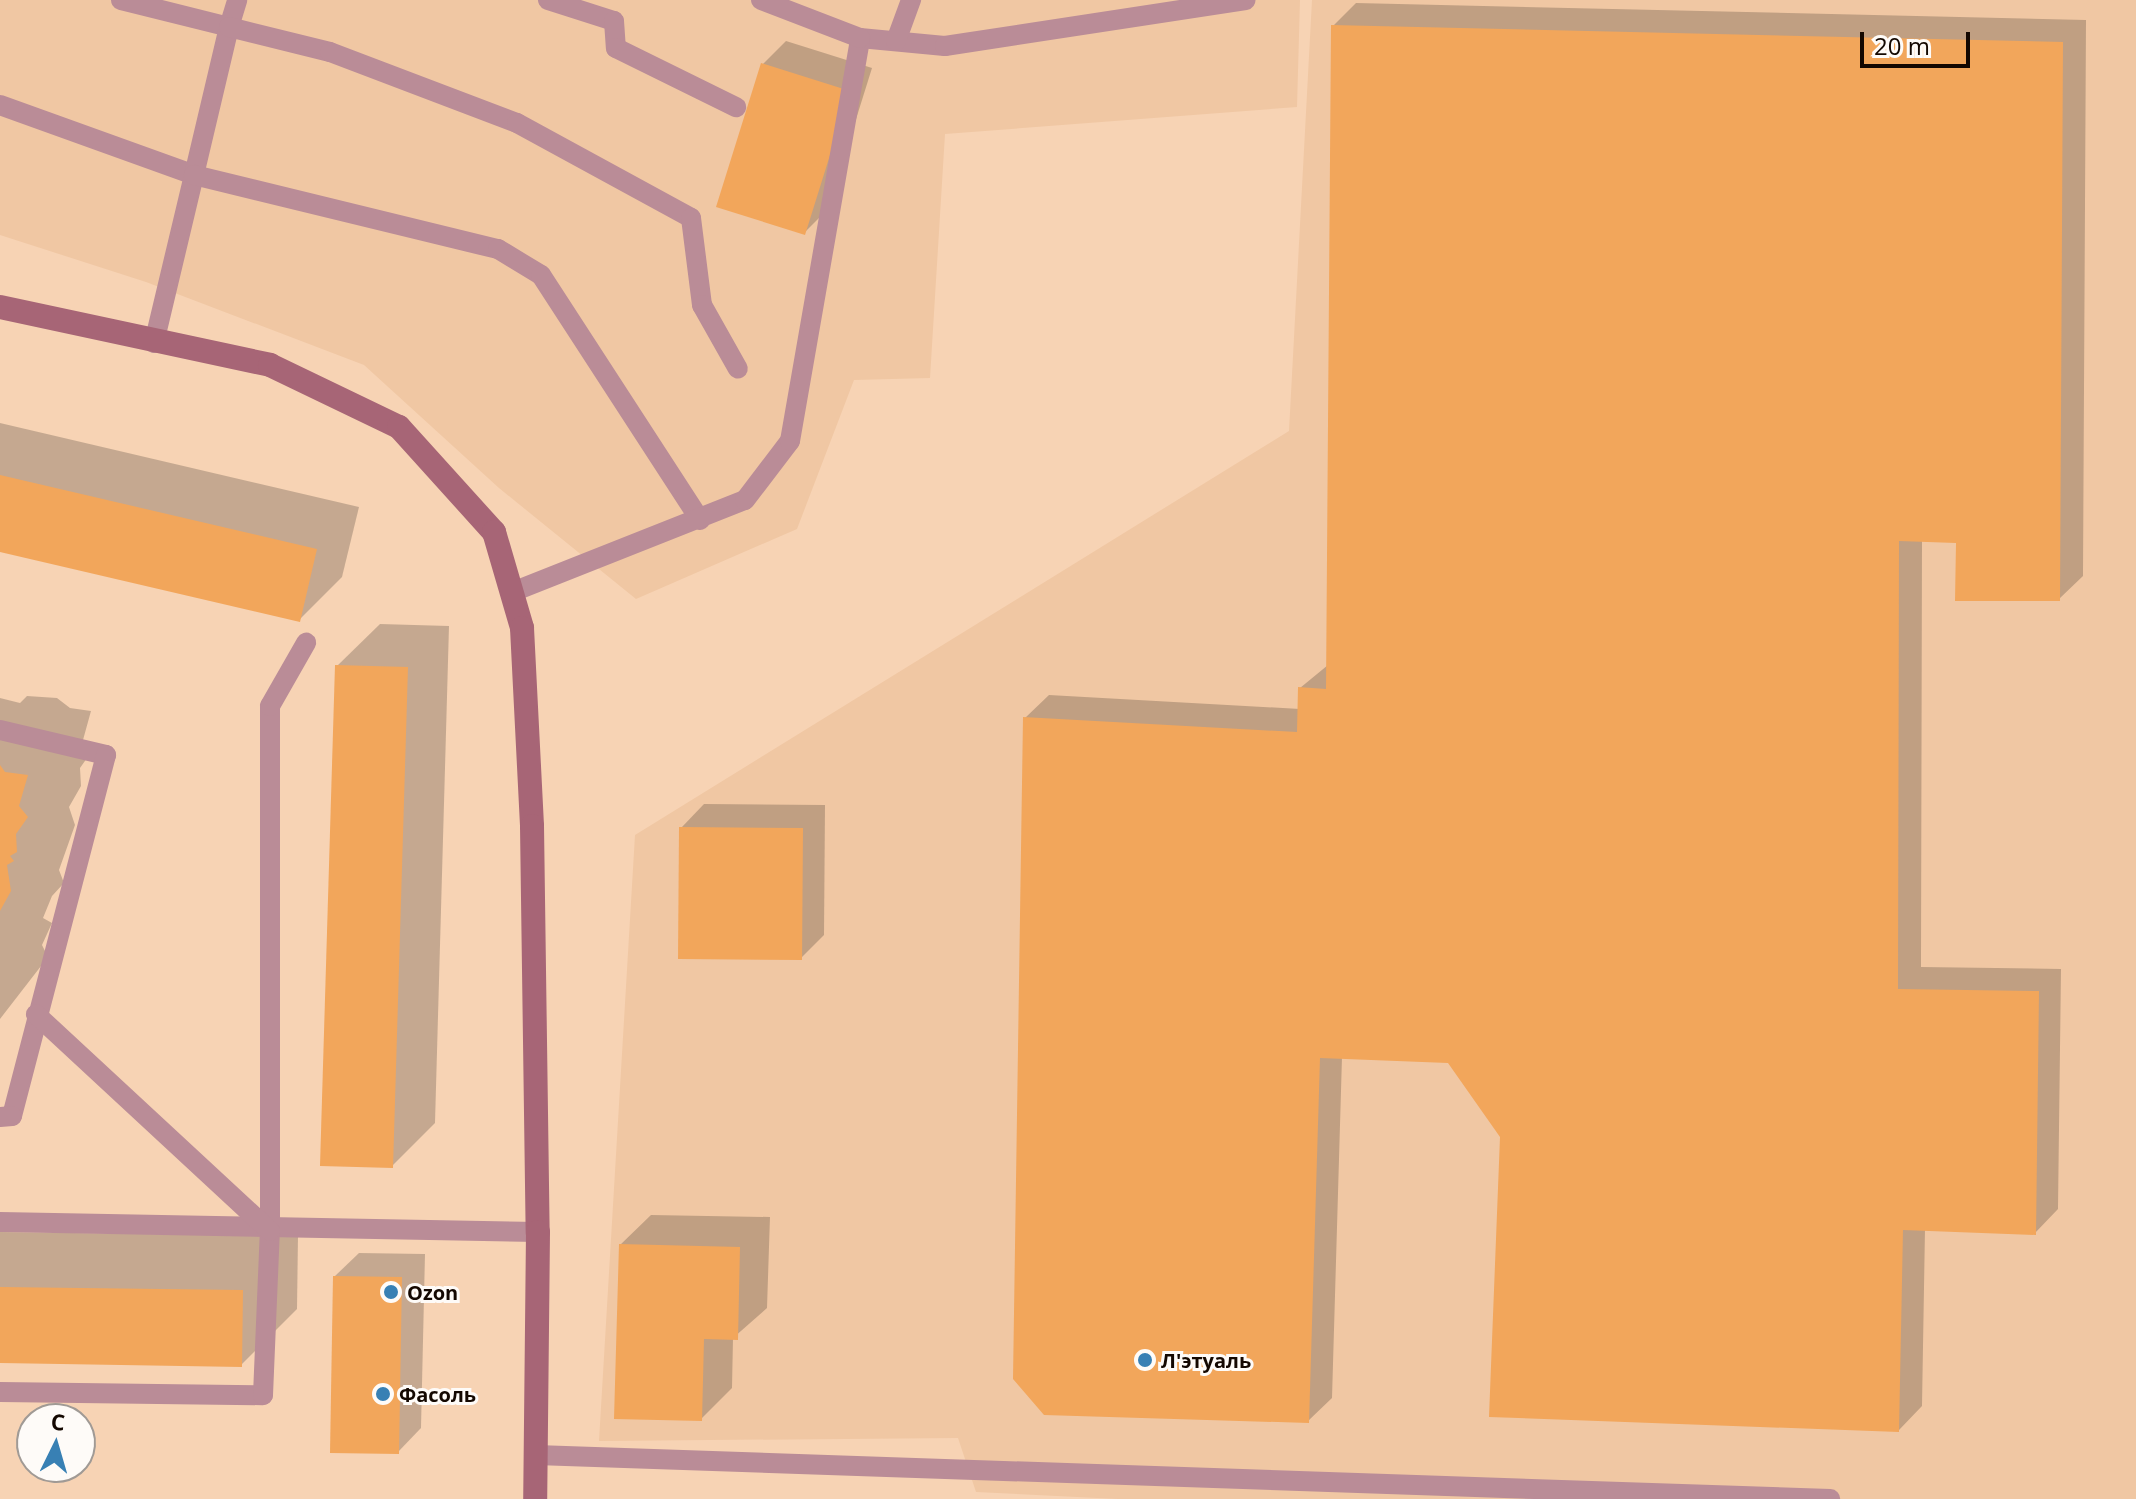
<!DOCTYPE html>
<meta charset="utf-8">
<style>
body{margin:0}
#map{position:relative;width:2136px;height:1499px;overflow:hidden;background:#f7d3b4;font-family:"Open Sans",sans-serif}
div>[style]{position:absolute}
.built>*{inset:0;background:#f0c7a3}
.shadow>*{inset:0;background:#0003}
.building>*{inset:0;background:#f2a65b}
.lane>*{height:20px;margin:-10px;padding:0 10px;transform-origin:10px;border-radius:10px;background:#ba8c97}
.secondary>*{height:24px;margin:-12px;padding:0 12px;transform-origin:12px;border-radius:12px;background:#a76576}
.dots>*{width:22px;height:22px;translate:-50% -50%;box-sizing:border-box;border:4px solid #fefbf8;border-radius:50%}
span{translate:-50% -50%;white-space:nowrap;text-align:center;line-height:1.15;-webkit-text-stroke:6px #fefbf8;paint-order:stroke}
.poi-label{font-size:20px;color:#140801;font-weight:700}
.left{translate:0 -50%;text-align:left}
.north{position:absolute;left:16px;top:1403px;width:80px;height:80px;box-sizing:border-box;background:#fefbf8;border:2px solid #a09a95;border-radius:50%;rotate:5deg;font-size:22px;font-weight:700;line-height:32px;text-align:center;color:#140801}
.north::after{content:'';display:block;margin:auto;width:28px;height:36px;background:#3880b4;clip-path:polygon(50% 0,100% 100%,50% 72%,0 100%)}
.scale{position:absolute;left:1860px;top:32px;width:110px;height:36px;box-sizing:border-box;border:4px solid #140801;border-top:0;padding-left:10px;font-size:24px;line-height:28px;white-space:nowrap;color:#140801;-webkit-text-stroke:6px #fefbf8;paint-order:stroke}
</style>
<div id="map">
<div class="built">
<div style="clip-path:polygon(0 0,1300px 0,1297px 107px,945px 134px,930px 378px,854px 380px,797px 529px,636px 599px,499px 488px,364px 365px,146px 282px,0 235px)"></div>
<div style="clip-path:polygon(1312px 0,2136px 0,2136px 1499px,1118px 1499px,976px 1492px,958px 1438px,599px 1441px,635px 835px,1289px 431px)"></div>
</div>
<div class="shadow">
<div style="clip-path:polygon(1356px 3px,2086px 20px,2083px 576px,2059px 599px,1958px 541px,1922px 540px,1921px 967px,2061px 969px,2058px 1209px,2035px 1233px,1925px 1229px,1922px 1406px,1899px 1430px,1502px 1136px,1449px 1061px,1342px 1057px,1332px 1398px,1308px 1421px,1025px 718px,1049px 695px,1300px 709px,1300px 688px,1328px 665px,1333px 26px)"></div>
<div style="clip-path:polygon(786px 41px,872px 68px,828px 209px,804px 233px,763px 64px)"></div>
<div style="clip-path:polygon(0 423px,359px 507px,342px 577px,299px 620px,0 549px)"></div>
<div style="clip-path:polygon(380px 624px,449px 626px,435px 1123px,392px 1166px,337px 666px)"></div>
<div style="clip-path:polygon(27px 696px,57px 698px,70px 708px,91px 711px,83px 740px,92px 751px,80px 768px,81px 786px,69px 807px,75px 825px,59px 870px,64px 883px,52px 896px,43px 918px,52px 923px,42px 945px,48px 957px,0 1019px,0 698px,20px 703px)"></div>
<div style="clip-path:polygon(704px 804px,825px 805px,824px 935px,801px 958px,681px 828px)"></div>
<div style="clip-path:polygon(651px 1215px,770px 1217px,767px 1308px,733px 1338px,732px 1388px,701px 1419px,620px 1245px)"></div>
<div style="clip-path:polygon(0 1232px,298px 1236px,297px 1309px,241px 1365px,0 1361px)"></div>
<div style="clip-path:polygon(359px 1253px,425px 1254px,421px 1428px,398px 1452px,335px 1276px)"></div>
</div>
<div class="building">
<div style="clip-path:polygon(1331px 25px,2063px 42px,2060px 601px,1955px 601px,1956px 543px,1899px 541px,1898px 989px,2039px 991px,2036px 1235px,1903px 1230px,1899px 1432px,1489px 1417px,1500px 1137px,1448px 1063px,1320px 1058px,1309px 1423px,1044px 1415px,1013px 1379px,1023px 717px,1297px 732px,1298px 687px,1326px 689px)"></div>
<div style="clip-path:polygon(761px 63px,850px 91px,805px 235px,716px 207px)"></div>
<div style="clip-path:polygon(0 475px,317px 549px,300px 622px,0 552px)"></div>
<div style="clip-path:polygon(335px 665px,408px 667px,393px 1168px,320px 1166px)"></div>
<div style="clip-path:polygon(0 765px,5px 772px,28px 775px,19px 806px,28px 817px,16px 834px,17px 852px,10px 856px,14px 861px,7px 865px,11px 891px,0 911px)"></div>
<div style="clip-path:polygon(679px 827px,803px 828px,802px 960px,678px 959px)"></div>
<div style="clip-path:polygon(619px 1244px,740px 1247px,738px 1340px,704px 1339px,702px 1421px,614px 1419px)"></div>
<div style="clip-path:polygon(333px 1276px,402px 1277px,399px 1454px,330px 1453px)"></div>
<div style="clip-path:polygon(0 1287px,243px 1290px,242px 1367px,0 1363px)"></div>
</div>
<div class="lane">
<div style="left:121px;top:0;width:111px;rotate:14deg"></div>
<div style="left:229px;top:27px;width:28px;rotate:-73deg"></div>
<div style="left:548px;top:0;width:69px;rotate:17.7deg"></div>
<div style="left:614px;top:21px;width:27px;rotate:86deg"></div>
<div style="left:616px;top:48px;width:134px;rotate:26.2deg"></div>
<div style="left:860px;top:38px;width:85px;rotate:5.4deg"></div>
<div style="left:945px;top:46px;width:304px;rotate:-8.7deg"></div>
<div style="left:896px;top:41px;width:44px;rotate:-69.9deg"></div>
<div style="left:0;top:105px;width:206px;rotate:19.8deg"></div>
<div style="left:194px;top:175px;width:152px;rotate:-76.7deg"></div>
<div style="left:229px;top:27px;width:104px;rotate:13.9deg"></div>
<div style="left:330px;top:52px;width:200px;rotate:20.8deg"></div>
<div style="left:517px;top:123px;width:198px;rotate:28.6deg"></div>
<div style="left:691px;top:218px;width:88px;rotate:82.8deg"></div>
<div style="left:702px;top:305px;width:73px;rotate:60.6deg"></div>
<div style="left:154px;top:343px;width:173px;rotate:-76.6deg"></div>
<div style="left:194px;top:175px;width:313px;rotate:13.7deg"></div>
<div style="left:498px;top:249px;width:50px;rotate:31.2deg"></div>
<div style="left:541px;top:275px;width:292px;rotate:57deg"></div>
<div style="left:515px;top:591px;width:247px;rotate:-21.6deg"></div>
<div style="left:745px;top:500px;width:74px;rotate:-52.7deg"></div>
<div style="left:790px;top:441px;width:409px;rotate:-80.1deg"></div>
<div style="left:860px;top:38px;width:106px;rotate:-159deg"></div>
<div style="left:0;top:730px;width:109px;rotate:13.3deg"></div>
<div style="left:106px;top:755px;width:373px;rotate:104.6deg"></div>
<div style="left:12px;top:1116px;width:12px;rotate:175deg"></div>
<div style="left:0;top:1222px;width:538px;rotate:1.06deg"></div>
<div style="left:270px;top:1231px;width:525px;rotate:-90deg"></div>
<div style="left:270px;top:706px;width:73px;rotate:-60.3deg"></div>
<div style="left:0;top:1392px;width:263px;rotate:0.7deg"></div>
<div style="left:263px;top:1395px;width:164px;rotate:-87.6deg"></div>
<div style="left:270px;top:1231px;width:319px;rotate:-137.2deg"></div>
<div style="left:536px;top:1455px;width:1295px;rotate:1.95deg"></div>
</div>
<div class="secondary">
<div style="left:0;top:307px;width:276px;rotate:12.1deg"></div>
<div style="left:270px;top:365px;width:143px;rotate:25.7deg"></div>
<div style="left:399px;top:427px;width:142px;rotate:47.9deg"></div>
<div style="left:494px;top:532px;width:100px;rotate:73.7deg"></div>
<div style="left:522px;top:628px;width:198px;rotate:87.1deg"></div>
<div style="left:532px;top:826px;width:406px;rotate:89.2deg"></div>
<div style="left:538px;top:1232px;width:267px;rotate:90.6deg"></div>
</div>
<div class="dots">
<div style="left:391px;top:1292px;background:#3880b4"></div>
<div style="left:1145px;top:1360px;background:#3880b4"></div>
<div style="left:383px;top:1394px;background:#3880b4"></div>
</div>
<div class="poi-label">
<span class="left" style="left:407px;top:1292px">Ozon</span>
<span class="left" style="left:1161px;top:1360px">Л'этуаль</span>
<span class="left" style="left:399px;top:1394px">Фасоль</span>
</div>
<div class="north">С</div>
<div class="scale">20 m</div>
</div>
